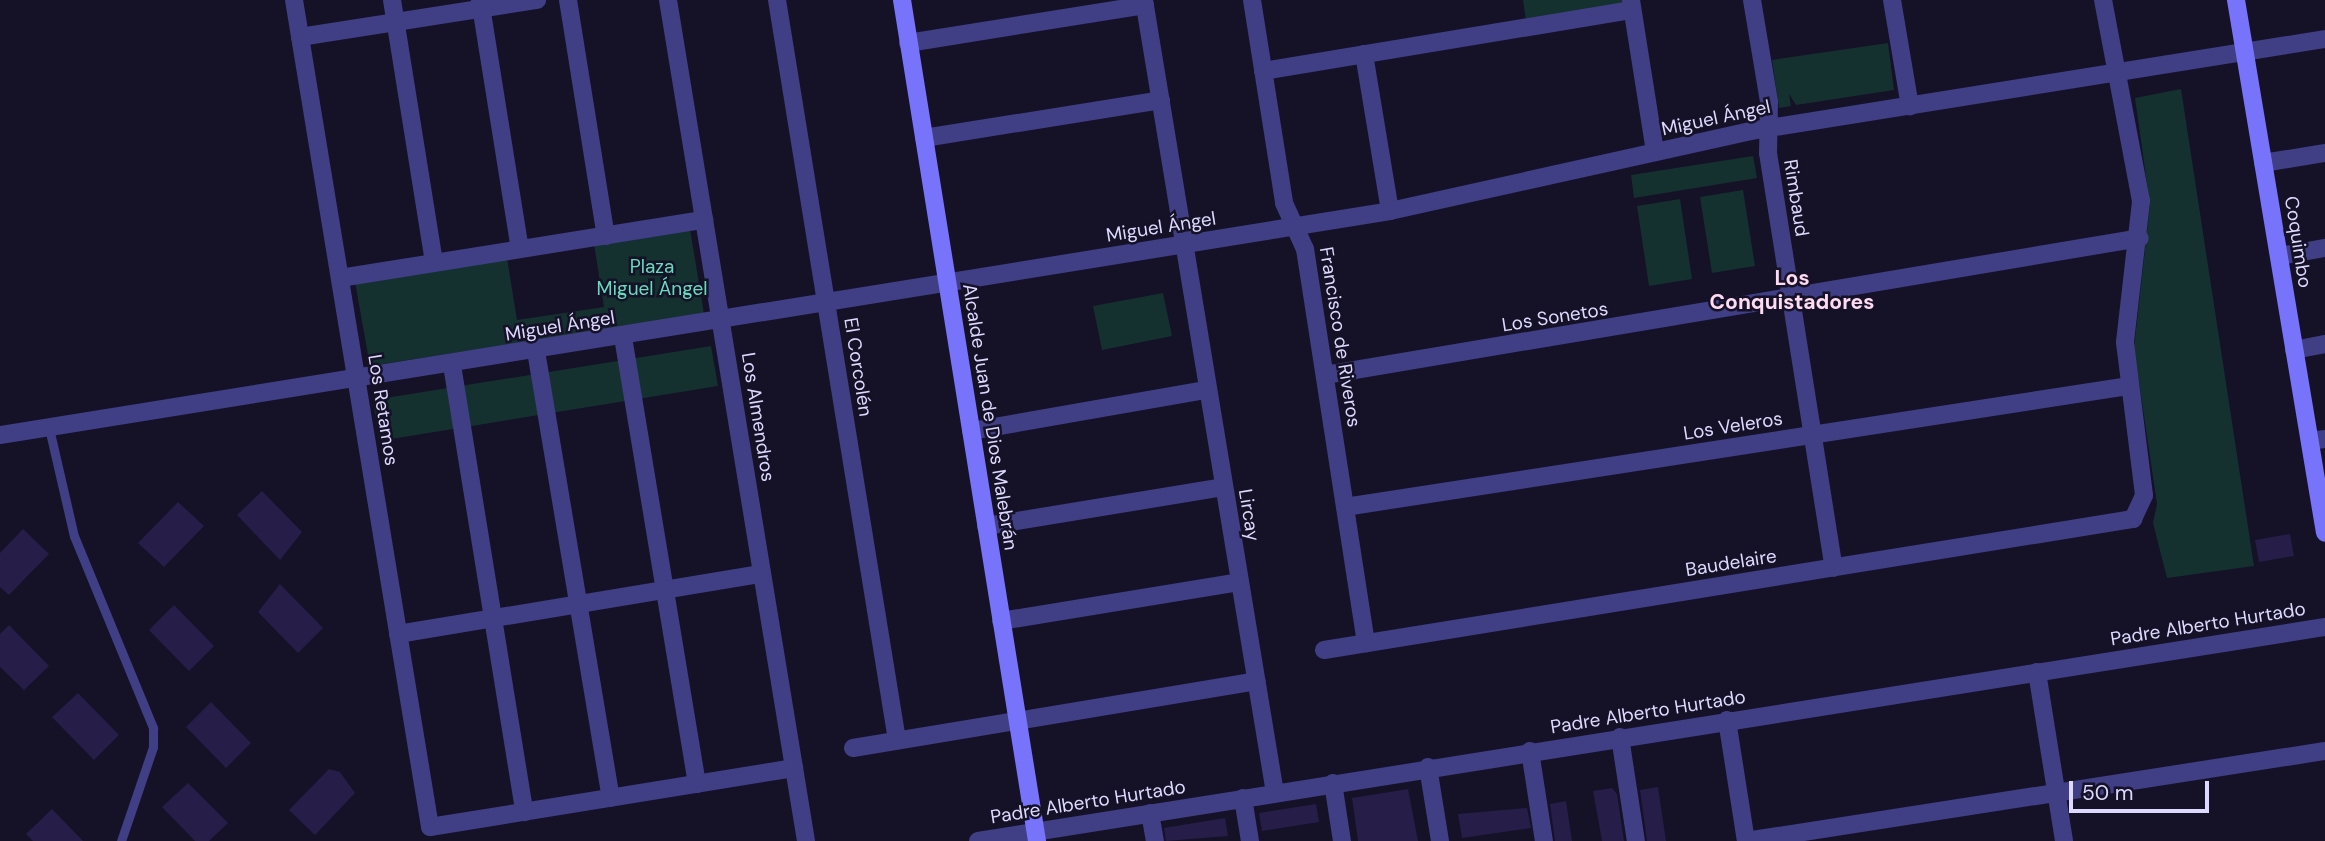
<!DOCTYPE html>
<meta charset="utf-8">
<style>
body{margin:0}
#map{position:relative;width:2325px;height:841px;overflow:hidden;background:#151127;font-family:"DM Sans",sans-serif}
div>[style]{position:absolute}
.green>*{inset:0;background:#143130}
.building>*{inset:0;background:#261e48}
.lane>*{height:9px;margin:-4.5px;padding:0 4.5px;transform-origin:4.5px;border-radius:4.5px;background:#403e85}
.street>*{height:18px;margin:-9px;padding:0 9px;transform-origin:9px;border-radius:9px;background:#403e85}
.secondary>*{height:18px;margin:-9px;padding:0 9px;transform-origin:9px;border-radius:9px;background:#7773fa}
span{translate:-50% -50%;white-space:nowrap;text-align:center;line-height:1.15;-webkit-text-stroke:5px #151127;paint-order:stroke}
.street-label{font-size:19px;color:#ddd9fe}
.park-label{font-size:19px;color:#66dcbe}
.neighbourhood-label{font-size:21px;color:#fedbf1;font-weight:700}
.scale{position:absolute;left:2069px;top:781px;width:140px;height:32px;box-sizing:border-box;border:4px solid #ddd9fe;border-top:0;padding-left:9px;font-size:21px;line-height:24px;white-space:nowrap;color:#ddd9fe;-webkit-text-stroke:5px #151127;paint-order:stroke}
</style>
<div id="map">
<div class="green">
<div style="clip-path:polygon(1523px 0,1623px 0,1624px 5px,1526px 21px)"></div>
<div style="clip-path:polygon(1888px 43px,1894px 90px,1796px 105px,1789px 94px,1791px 106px,1779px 108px,1772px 60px)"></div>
<div style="clip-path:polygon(2181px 89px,2254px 566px,2167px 578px,2153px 523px,2157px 504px,2134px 348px,2150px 205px,2135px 98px)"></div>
<div style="clip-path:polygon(1753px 156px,1757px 178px,1634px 198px,1631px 175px)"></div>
<div style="clip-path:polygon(1743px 190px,1755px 266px,1712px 273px,1700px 197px)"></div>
<div style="clip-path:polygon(1680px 199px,1692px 279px,1649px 286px,1637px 206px)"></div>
<div style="clip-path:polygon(690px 229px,704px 314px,370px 366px,355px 282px,507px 258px,517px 320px,604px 307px,594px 244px)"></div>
<div style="clip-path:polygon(1163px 293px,1172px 336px,1102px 350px,1093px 306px)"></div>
<div style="clip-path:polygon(711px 346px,718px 386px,379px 441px,373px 400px)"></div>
</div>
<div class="building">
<div style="clip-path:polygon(262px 491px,302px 532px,280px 560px,237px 515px)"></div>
<div style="clip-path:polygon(178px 502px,204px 526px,164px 567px,138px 543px)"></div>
<div style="clip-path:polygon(23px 529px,49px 554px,9px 595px,0 587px,0 553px)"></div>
<div style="clip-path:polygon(2290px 534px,2294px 556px,2259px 562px,2255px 540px)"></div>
<div style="clip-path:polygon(280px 584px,323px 628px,298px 653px,258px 612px)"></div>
<div style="clip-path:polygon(174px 605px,214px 646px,189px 671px,149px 630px)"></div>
<div style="clip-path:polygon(9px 625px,49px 666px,24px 690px,0 667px,0 634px)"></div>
<div style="clip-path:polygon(78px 693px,119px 735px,94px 760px,52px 717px)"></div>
<div style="clip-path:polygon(211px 702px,251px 743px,226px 768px,186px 727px)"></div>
<div style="clip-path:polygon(329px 769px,340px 772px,355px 793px,315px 835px,289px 810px)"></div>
<div style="clip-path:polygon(188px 783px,228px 823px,209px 841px,195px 841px,162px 807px)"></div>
<div style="clip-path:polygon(1658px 787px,1666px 841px,1647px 841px,1640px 790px)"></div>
<div style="clip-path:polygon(1612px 788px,1617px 794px,1624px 841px,1602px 841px,1593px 791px)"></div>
<div style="clip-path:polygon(1408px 789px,1418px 841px,1358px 841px,1352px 798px)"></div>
<div style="clip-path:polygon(1566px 801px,1572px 841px,1555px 841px,1550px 804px)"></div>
<div style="clip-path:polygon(1316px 804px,1319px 822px,1262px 831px,1259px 813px)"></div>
<div style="clip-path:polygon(1527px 808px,1531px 828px,1462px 838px,1458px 814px)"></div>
<div style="clip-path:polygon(52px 809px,83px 841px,33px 841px,26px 834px)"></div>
<div style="clip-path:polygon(1225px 818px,1228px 836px,1166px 841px,1164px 828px)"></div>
</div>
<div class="lane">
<div style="left:49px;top:428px;width:111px;rotate:77deg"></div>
<div style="left:74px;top:536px;width:208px;rotate:67.6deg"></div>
<div style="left:153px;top:728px;width:19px;rotate:90deg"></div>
<div style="left:153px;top:747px;width:99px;rotate:108.8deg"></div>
</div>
<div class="street">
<div style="left:294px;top:0;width:838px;rotate:80.66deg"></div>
<div style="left:430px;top:827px;width:369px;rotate:-9.2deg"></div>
<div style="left:392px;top:0;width:266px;rotate:80.9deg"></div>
<div style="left:480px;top:0;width:252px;rotate:80.9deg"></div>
<div style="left:568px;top:0;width:239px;rotate:80.9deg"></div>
<div style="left:668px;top:0;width:852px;rotate:80.68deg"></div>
<div style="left:777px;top:0;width:750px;rotate:80.79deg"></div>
<div style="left:1144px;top:0;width:804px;rotate:80.62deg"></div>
<div style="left:1252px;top:0;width:206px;rotate:81deg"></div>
<div style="left:1284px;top:203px;width:51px;rotate:65.5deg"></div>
<div style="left:1305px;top:249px;width:399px;rotate:81.2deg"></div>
<div style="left:1631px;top:0;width:154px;rotate:81deg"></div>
<div style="left:1752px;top:0;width:103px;rotate:80.5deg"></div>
<div style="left:1769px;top:102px;width:51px;rotate:91.1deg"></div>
<div style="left:1768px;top:153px;width:420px;rotate:81deg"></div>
<div style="left:1892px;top:0;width:108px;rotate:80.4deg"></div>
<div style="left:300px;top:37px;width:240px;rotate:-8.9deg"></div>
<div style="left:908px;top:43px;width:240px;rotate:-9.1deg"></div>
<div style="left:1364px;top:54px;width:159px;rotate:80.6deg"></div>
<div style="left:1263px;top:71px;width:374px;rotate:-9.4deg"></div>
<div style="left:924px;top:138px;width:240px;rotate:-9.1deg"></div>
<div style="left:2263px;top:163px;width:63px;rotate:-9.2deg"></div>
<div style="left:2279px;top:256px;width:47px;rotate:-9.9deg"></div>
<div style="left:340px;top:278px;width:369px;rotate:-9.1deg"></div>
<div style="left:623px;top:337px;width:453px;rotate:80.6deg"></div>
<div style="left:2294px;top:350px;width:32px;rotate:-11deg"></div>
<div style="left:536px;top:351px;width:453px;rotate:80.5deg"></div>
<div style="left:452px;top:365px;width:453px;rotate:80.8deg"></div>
<div style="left:1325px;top:375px;width:826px;rotate:-9.54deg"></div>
<div style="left:971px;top:431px;width:240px;rotate:-9.9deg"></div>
<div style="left:0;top:435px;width:1408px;rotate:-9.15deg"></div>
<div style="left:1390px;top:211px;width:369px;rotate:-12.5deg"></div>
<div style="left:1750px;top:131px;width:582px;rotate:-9.09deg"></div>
<div style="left:2310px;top:441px;width:15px;rotate:-8deg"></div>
<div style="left:1345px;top:507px;width:792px;rotate:-8.78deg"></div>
<div style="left:986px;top:526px;width:240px;rotate:-9.3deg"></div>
<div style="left:1001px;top:621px;width:241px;rotate:-9.3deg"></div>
<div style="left:398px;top:634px;width:369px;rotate:-9.4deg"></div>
<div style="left:1324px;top:650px;width:820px;rotate:-9.2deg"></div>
<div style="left:2133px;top:519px;width:26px;rotate:-65deg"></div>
<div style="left:2144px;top:495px;width:154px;rotate:-97.1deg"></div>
<div style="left:2125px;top:342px;width:142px;rotate:-83.5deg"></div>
<div style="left:2141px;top:201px;width:205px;rotate:-100.7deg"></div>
<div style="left:2037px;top:672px;width:171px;rotate:80.9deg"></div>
<div style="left:1727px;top:720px;width:122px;rotate:81.1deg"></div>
<div style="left:1620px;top:737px;width:105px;rotate:81.3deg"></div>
<div style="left:853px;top:748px;width:409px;rotate:-9.4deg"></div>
<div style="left:1530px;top:751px;width:91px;rotate:81.2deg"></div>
<div style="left:1428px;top:767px;width:75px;rotate:80.8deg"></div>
<div style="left:1333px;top:783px;width:59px;rotate:81.2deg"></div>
<div style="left:1243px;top:798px;width:44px;rotate:80.8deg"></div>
<div style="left:1150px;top:813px;width:28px;rotate:80deg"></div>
<div style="left:978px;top:841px;width:1364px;rotate:-9.03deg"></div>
<div style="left:1746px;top:841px;width:586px;rotate:-8.84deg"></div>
</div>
<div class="secondary">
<div style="left:902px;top:0;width:852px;rotate:80.88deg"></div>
<div style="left:2236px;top:0;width:540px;rotate:80.52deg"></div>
</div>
<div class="street-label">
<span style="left:1716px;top:118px;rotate:-12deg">Miguel Ángel</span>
<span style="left:1796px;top:198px;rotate:81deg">Rimbaud</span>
<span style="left:1161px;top:227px;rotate:-9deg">Miguel Ángel</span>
<span style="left:2298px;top:242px;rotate:81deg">Coquimbo</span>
<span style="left:1555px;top:317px;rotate:-9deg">Los Sonetos</span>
<span style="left:560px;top:326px;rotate:-9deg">Miguel Ángel</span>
<span style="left:1340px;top:337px;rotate:81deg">Francisco de Riveros</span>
<span style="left:858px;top:367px;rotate:81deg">El Corcolén</span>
<span style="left:383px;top:410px;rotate:81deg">Los Retamos</span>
<span style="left:758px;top:417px;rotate:81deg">Los Almendros</span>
<span style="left:990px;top:417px;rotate:81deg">Alcalde Juan de Dios Malebrán</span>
<span style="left:1733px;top:426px;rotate:-9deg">Los Veleros</span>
<span style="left:1249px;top:515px;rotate:81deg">Lircay</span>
<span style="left:1731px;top:563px;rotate:-9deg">Baudelaire</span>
<span style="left:2208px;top:624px;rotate:-9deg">Padre Alberto Hurtado</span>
<span style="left:1648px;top:712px;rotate:-9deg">Padre Alberto Hurtado</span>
<span style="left:1088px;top:802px;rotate:-9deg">Padre Alberto Hurtado</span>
</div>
<div class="park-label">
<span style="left:652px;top:278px">Plaza<br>Miguel Ángel</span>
</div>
<div class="neighbourhood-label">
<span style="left:1792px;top:290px">Los<br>Conquistadores</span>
</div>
<div class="scale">50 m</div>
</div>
